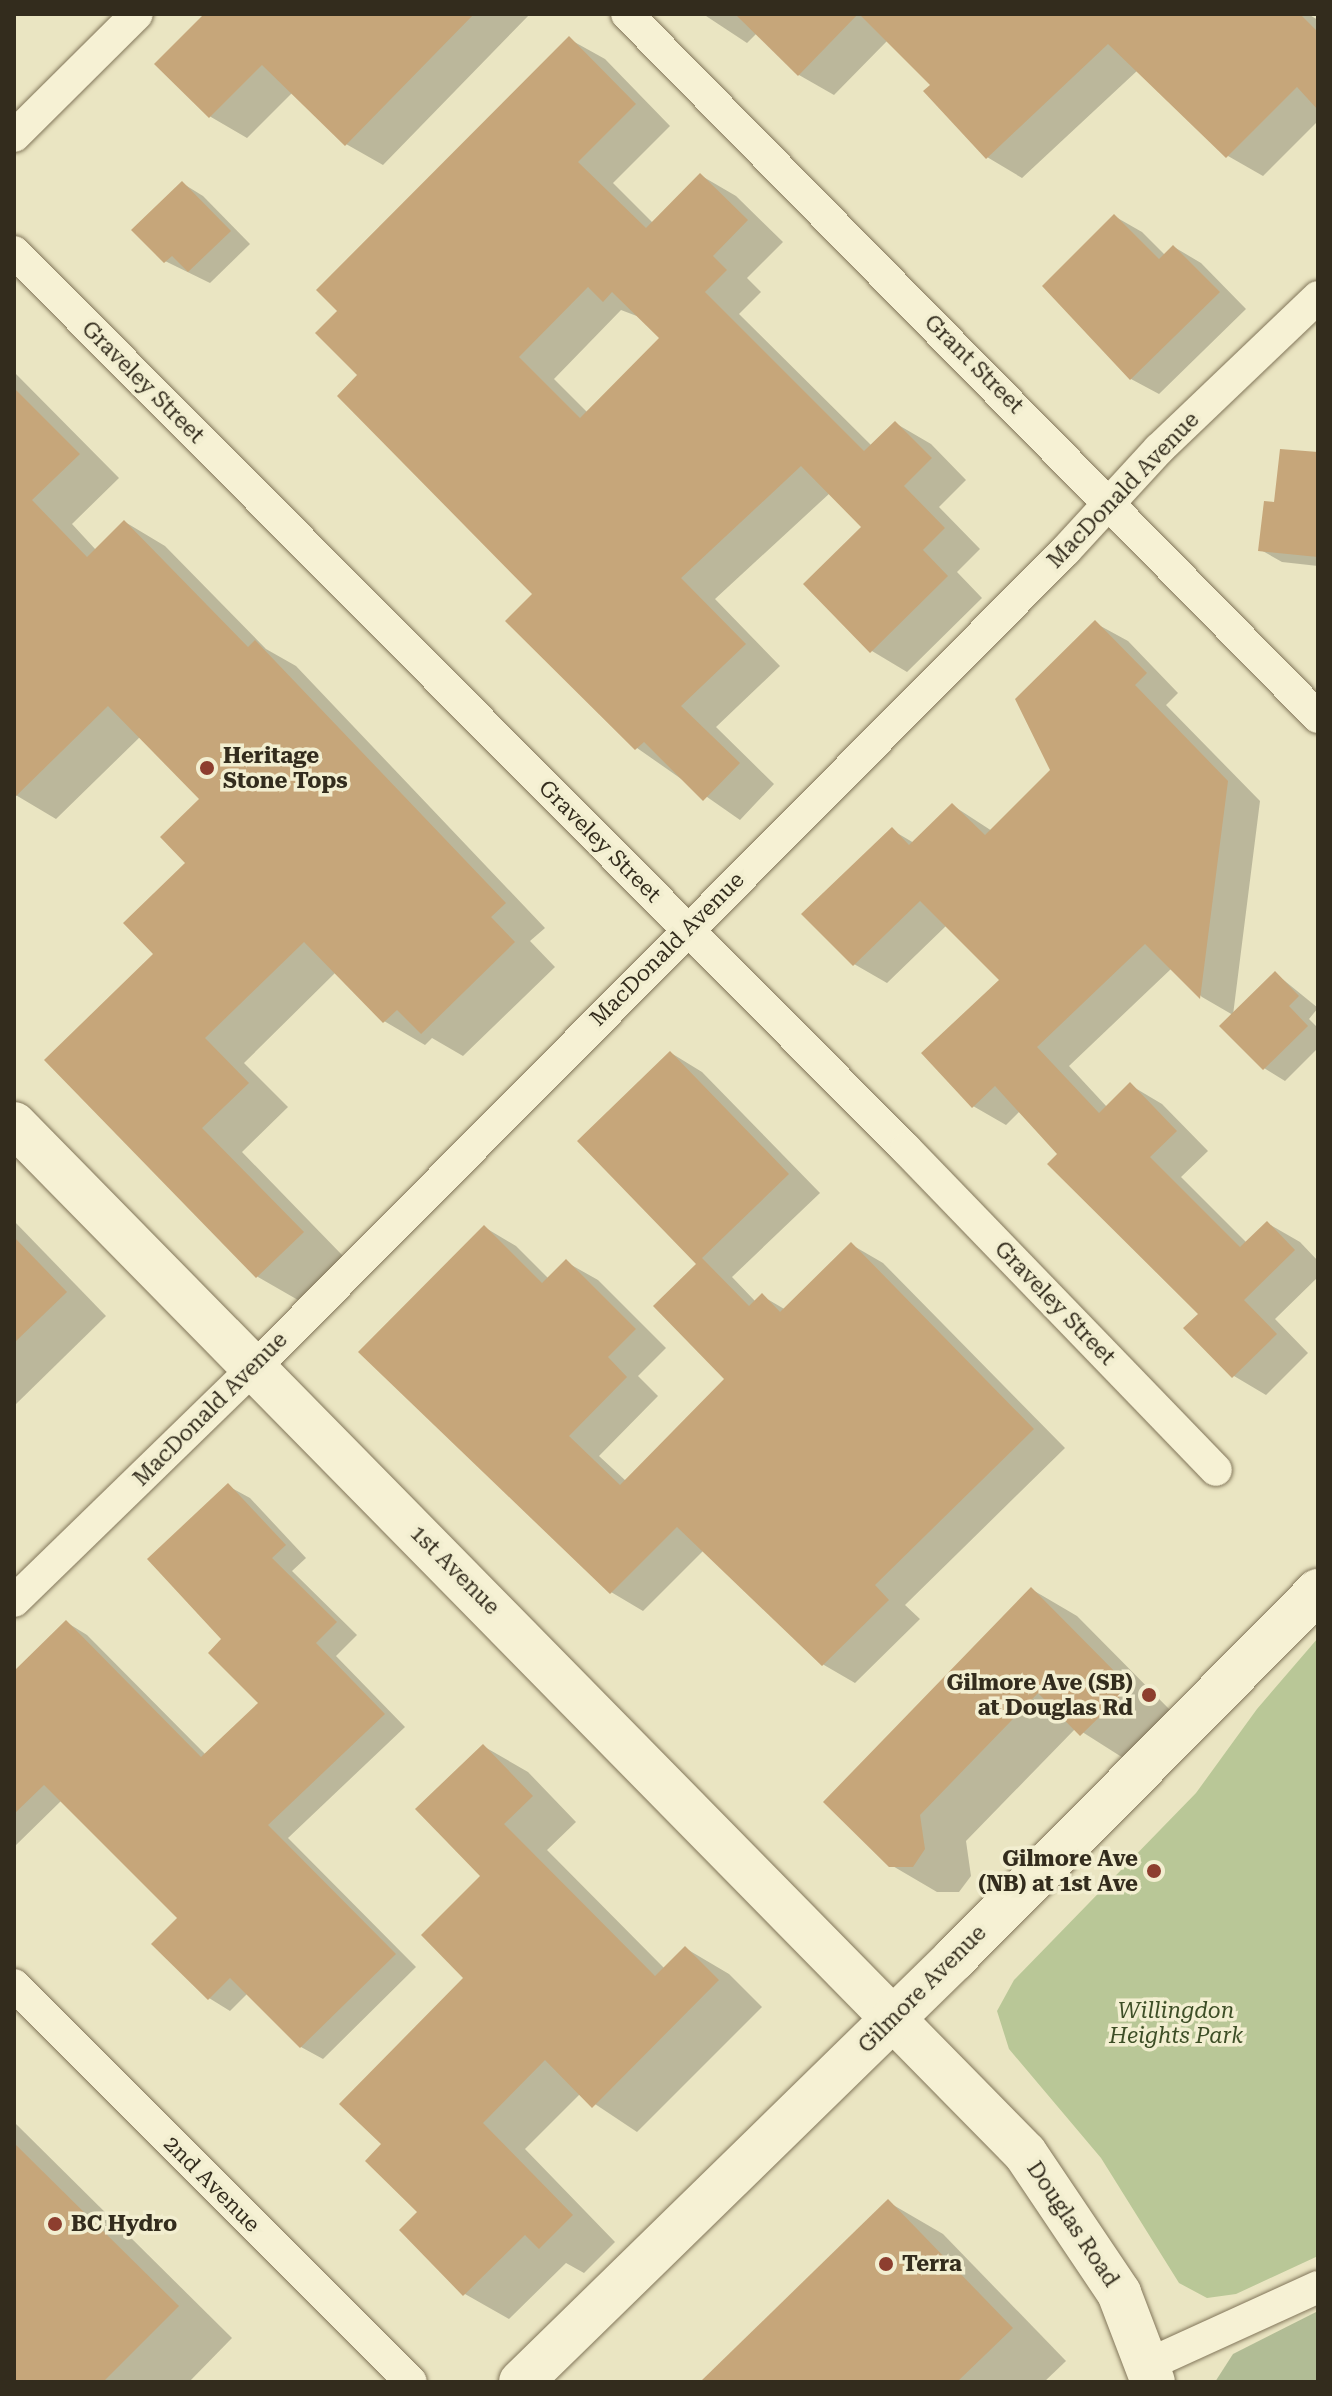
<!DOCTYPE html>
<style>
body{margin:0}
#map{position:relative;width:1332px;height:2396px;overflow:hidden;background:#eae5c2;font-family:"Roboto Serif",serif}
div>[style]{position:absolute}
.green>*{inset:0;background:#b9c797}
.cemetery>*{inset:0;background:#b1bc95}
.shadow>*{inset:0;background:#0003}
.building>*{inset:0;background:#c6a67a}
.roads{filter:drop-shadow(0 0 2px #82765a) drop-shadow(0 0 2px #82765a)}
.street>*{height:32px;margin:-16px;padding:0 16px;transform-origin:16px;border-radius:16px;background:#f6f1d4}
.secondary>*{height:44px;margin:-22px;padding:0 22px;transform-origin:22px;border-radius:22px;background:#f6f1d4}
.dots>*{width:22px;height:22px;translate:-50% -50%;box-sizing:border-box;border:4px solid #f2eed0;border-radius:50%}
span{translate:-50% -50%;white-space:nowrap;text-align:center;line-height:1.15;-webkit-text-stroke:7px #f2eed0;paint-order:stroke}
.street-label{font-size:22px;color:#332c1d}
.poi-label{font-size:22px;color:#332c1d;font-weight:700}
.left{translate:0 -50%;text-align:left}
.right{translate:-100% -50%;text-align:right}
.park-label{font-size:22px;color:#3d4e26;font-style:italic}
.frame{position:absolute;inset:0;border:16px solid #332c1d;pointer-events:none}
</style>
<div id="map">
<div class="green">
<div style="clip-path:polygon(1318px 1638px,1318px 2256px,1236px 2294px,1207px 2298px,1179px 2283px,1101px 2158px,1009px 2049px,997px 2011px,1014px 1980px,1196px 1793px,1257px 1709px)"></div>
</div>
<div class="cemetery">
<div style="clip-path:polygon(1318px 2311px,1318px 2382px,1215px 2382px,1233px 2354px)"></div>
</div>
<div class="shadow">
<div style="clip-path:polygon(207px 14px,530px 14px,383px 165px,346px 144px,293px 92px,247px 138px,211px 117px,157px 64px)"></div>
<div style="clip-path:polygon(703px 14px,1308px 14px,1318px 20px,1318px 121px,1263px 176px,1228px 156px,1138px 70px,1022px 178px,987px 157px,932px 85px,888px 40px,834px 95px,799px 75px,757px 33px,747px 43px)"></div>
<div style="clip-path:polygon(evenodd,569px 39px,605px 59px,670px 126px,613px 183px,653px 223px,700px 175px,736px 196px,783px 242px,747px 278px,761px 292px,739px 314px,872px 446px,895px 423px,931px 444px,966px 480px,939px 507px,980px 549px,957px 572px,982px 598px,907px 672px,872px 651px,864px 527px,830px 493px,715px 599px,780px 666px,716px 727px,774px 784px,740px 820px,637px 748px,535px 594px,360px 375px,569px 39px,621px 310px,642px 318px,662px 338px,588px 413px,554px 379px,621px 310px)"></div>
<div style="clip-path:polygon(182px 183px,203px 196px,250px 244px,210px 283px,165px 261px)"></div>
<div style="clip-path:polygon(1114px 216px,1142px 232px,1165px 255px,1174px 247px,1201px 263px,1246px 309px,1159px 394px,1131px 379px)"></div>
<div style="clip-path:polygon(14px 372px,119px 478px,72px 524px,96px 550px,125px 522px,165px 546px,266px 649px,296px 666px,545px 928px,530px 941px,555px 967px,463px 1056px,432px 1038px,425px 1045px,384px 1021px,336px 972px,244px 1063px,288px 1107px,242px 1152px,343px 1256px,298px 1300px,258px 1277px,47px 1060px,156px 954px,188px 863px,202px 799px,141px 736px,56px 819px,14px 794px)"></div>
<div style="clip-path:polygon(1318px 444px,1318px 566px,1282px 562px,1261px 550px,1276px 504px,1317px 454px)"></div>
<div style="clip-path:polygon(1095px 623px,1128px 641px,1178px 693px,1166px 705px,1260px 801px,1233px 1015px,1275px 973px,1318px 1008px,1309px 1019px,1318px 1028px,1318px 1048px,1285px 1081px,1264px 1068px,1233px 1015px,1202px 997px,1172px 968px,1069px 1066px,1107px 1107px,1130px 1085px,1162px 1104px,1208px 1151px,1181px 1177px,1247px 1243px,1267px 1223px,1300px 1242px,1318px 1261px,1318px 1277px,1275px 1319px,1308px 1353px,1266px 1395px,1234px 1376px,1200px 1314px,1020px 1111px,1006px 1125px,973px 1106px,1002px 980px,947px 925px,887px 983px,854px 964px,892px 830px,914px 843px,952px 805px,992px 831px,1052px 771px)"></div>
<div style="clip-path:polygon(671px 1053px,702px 1072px,820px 1193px,732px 1277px,756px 1302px,762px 1296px,786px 1310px,852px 1245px,883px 1263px,1065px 1448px,905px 1605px,920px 1619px,855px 1683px,824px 1665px,704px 1550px,643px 1611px,611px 1592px,484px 1227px,516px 1246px,549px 1279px,566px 1262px,598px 1280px,666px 1348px,638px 1376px,658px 1396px,599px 1456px,626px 1481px,727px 1380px,698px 1264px)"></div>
<div style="clip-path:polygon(14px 1221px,106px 1316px,14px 1406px)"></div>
<div style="clip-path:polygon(228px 1486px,250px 1498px,306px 1558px,292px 1571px,357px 1635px,336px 1656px,405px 1727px,288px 1838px,416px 1967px,323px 2059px,301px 2047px,248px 1993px,230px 2011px,209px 1998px,179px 1918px,62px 1800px,14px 1847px,14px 1674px,66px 1622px,87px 1635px,206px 1755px,261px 1703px,224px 1640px)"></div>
<div style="clip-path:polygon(1031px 1589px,1077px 1616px,1175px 1715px,1128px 1761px,1076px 1728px,966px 1841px,971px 1876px,959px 1892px,937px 1892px,891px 1865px)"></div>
<div style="clip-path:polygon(483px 1746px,528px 1772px,576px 1822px,547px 1850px,665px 1969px,685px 1948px,729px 1974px,762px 2007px,637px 2132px,580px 2094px,525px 2149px,615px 2242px,584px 2273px,566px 2263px,509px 2319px,465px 2294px,384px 2144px,466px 1978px,482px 1876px)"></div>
<div style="clip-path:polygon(14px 2122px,232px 2338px,189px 2382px,14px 2382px)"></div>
<div style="clip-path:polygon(888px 2202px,943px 2234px,1066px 2361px,1044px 2382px,703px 2382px)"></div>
</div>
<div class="building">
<div style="clip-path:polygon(204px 14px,474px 14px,345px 146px,262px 65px,209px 118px,154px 64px)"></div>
<div style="clip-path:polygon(735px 14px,858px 14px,798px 76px)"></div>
<div style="clip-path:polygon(859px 14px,1300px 14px,1318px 32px,1318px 110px,1297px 87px,1226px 158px,1108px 44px,986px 159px,923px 91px,930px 85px)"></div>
<div style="clip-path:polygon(evenodd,569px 36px,636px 104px,578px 162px,646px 228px,700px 173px,748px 220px,713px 256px,727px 270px,705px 292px,864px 451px,895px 421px,932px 458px,904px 486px,945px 528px,923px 550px,948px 576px,870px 653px,803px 584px,861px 527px,801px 466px,681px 578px,746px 644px,681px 706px,740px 763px,703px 801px,644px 742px,635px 750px,505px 621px,532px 594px,337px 396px,357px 375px,315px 333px,337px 311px,316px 290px,569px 36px,588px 287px,603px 302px,612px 292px,659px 338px,580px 418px,519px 357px,588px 287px)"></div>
<div style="clip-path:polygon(182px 181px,231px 231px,188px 272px,172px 256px,164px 263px,131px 230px)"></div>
<div style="clip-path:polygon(1114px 214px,1159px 259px,1173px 245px,1220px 292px,1130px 380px,1042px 286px)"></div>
<div style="clip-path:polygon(14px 388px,80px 454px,32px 500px,87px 557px,124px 520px,248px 647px,255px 640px,506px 903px,491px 917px,515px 942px,421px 1034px,397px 1010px,383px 1023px,304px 942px,205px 1038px,249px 1083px,202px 1128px,304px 1232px,256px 1278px,44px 1060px,153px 954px,123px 923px,185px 863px,160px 837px,199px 799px,108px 706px,14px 798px)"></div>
<div style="clip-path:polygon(1280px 449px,1318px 452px,1318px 557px,1258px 551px,1264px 501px,1274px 502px)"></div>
<div style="clip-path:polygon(1095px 620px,1147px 673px,1135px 685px,1228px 781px,1200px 999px,1145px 944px,1037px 1047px,1099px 1113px,1130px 1082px,1177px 1131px,1150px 1157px,1240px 1247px,1267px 1221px,1295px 1250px,1244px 1300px,1277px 1334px,1232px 1378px,1183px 1328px,1198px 1314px,1047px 1164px,1057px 1154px,995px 1086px,972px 1108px,921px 1053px,999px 980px,920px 901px,853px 966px,801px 914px,892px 827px,909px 845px,952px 803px,985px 835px,1050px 770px,1015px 699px)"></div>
<div style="clip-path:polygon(1275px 971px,1299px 996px,1289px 1006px,1308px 1026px,1263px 1070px,1219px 1026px)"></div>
<div style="clip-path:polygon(670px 1051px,789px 1174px,702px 1258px,749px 1306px,762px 1293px,780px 1312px,851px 1242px,1034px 1429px,875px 1585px,889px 1600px,822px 1666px,677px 1527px,610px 1594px,358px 1352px,484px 1225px,542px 1283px,566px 1259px,636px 1329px,608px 1357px,627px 1377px,569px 1436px,620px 1485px,724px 1379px,653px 1306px,696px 1264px,577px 1141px)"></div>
<div style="clip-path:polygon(14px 1237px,67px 1292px,14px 1343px)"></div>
<div style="clip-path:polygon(228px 1483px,286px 1545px,272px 1558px,337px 1622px,316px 1643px,385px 1714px,268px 1825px,396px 1954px,300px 2048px,230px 1978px,208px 2000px,151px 1944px,177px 1918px,44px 1785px,14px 1814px,14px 1671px,66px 1620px,201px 1757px,258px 1703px,208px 1653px,221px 1639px,147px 1559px)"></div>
<div style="clip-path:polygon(1031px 1587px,1130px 1687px,1080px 1736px,1038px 1693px,920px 1815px,925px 1849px,913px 1867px,889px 1867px,823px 1802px)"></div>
<div style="clip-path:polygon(483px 1744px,533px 1796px,504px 1824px,655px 1976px,685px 1946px,719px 1980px,592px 2108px,545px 2060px,483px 2123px,573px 2215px,539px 2249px,525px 2235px,463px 2296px,399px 2230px,417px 2212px,365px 2161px,381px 2144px,339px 2104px,463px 1978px,421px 1935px,480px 1876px,415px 1809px)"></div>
<div style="clip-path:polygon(14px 2143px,179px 2306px,103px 2382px,14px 2382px)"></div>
<div style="clip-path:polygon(888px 2199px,1013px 2328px,957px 2382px,700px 2382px)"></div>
</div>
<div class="roads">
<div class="street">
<div style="left:627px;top:14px;width:986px;rotate:45.49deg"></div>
<div style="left:14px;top:136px;width:173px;rotate:-44.8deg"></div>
<div style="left:14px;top:252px;width:1265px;rotate:45.16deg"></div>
<div style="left:906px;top:1149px;width:446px;rotate:46deg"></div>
<div style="left:14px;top:1601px;width:336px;rotate:-44.2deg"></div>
<div style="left:255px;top:1367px;width:1151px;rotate:-45.21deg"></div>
<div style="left:1066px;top:550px;width:137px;rotate:-47.4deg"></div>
<div style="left:1159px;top:449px;width:220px;rotate:-43.7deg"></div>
<div style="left:14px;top:1985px;width:561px;rotate:45deg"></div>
<div style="left:1147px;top:2365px;width:188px;rotate:-24.5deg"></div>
</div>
<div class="secondary">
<div style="left:14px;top:1124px;width:1443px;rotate:45.51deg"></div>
<div style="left:1025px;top:2153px;width:169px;rotate:56.1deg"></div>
<div style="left:1119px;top:2293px;width:95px;rotate:69.1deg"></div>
<div style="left:521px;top:2382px;width:605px;rotate:-44.33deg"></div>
<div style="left:954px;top:1959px;width:518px;rotate:-45.31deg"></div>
</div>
</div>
<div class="dots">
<div style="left:207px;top:768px;background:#8d3e2f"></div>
<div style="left:1149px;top:1695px;background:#8d3e2f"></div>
<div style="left:1154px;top:1871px;background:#8d3e2f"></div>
<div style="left:55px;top:2224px;background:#8d3e2f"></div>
<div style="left:886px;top:2264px;background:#8d3e2f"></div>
</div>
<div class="street-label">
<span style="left:974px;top:364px;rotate:45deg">Grant Street</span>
<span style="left:143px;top:382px;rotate:45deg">Graveley Street</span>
<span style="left:1123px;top:490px;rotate:-46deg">MacDonald Avenue</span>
<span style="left:600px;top:841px;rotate:45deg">Graveley Street</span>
<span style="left:667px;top:949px;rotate:-45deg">MacDonald Avenue</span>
<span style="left:1055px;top:1303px;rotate:46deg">Graveley Street</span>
<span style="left:210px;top:1409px;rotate:-45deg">MacDonald Avenue</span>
<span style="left:455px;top:1570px;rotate:45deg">1st Avenue</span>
<span style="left:922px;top:1989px;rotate:-45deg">Gilmore Avenue</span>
<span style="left:212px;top:2184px;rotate:45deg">2nd Avenue</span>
<span style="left:1073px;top:2224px;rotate:56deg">Douglas Road</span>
</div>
<div class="poi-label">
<span class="left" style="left:223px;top:768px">Heritage<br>Stone Tops</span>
<span class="right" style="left:1133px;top:1695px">Gilmore Ave (SB)<br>at Douglas Rd</span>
<span class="right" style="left:1138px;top:1871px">Gilmore Ave<br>(NB) at 1st Ave</span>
<span class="left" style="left:71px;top:2224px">BC Hydro</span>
<span class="left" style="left:902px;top:2264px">Terra</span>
</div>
<div class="park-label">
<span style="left:1176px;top:2023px">Willingdon<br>Heights Park</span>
</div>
<div class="frame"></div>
</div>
